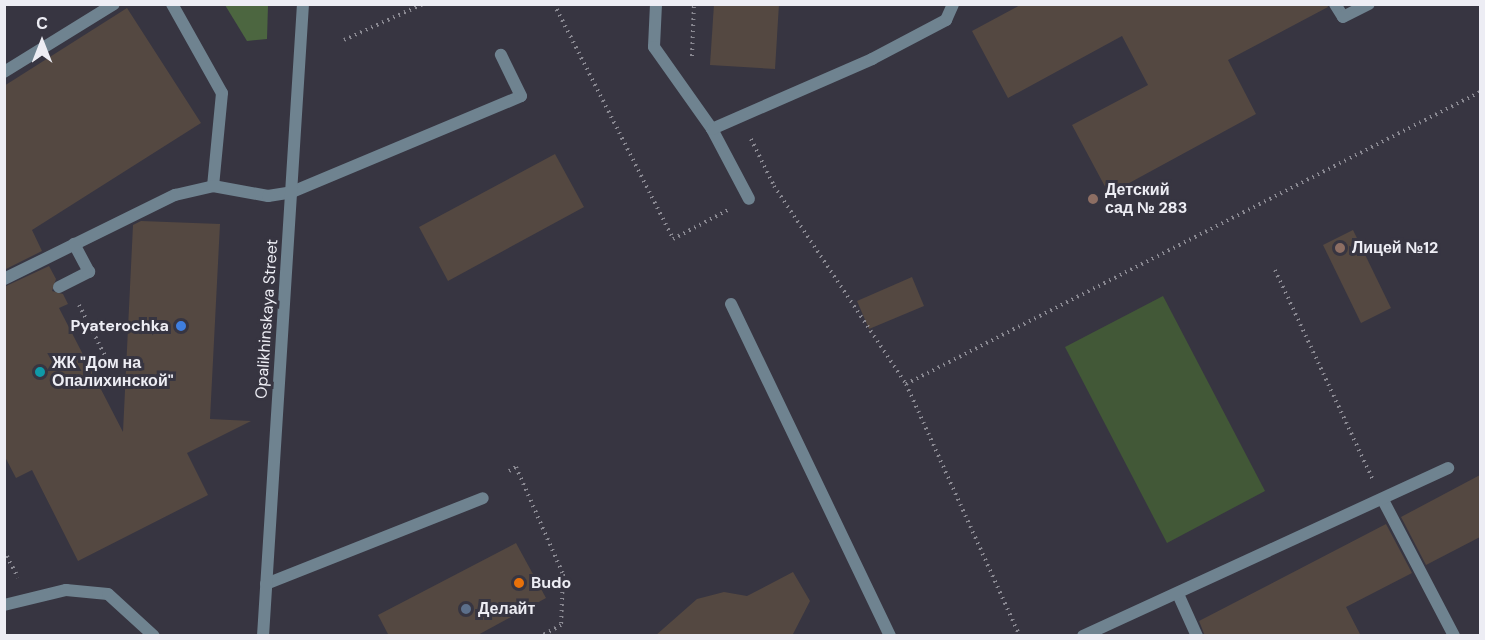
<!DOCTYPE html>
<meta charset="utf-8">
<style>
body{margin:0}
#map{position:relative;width:1485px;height:640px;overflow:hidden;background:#373541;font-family:"DM Sans",sans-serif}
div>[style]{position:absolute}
.green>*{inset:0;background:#425837}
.forest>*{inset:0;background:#4c6640}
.building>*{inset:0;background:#544841}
.path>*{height:4px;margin-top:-2px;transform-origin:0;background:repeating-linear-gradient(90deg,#8a8992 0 1.5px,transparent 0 6px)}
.service>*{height:12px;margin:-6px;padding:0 6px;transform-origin:6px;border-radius:6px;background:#6f8390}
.tertiary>*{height:12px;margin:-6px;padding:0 6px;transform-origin:6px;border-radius:6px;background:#6f8390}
.dots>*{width:16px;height:16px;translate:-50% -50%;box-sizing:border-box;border:3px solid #373541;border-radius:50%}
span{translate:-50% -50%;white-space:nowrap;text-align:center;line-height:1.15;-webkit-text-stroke:6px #373541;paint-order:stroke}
.poi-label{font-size:16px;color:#ededf4;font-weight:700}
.left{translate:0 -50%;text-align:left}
.right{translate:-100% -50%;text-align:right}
.street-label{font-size:16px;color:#ededf4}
.frame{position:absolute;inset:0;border:6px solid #ededf4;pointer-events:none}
.north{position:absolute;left:12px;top:12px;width:60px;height:60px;-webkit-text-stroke:4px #373541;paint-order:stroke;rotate:0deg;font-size:16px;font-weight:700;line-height:24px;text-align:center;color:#ededf4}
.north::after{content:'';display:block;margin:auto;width:21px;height:27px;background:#ededf4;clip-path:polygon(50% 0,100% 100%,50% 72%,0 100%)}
</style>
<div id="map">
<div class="green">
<div style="clip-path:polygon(1163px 296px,1265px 491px,1167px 543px,1065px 347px)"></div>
</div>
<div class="forest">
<div style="clip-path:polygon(225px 5px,268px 5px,267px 39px,247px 41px)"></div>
</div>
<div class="building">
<div style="clip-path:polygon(714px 4px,779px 4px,775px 69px,710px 65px)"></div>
<div style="clip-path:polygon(1022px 4px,1327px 4px,1328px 7px,1228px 60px,1256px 114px,1109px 194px,1072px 125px,1148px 85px,1122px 36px,1008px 98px,972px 31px)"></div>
<div style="clip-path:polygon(127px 8px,201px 123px,32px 230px,42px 251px,4px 270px,4px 86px)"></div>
<div style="clip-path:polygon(555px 154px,584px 207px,448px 281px,419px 227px)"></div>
<div style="clip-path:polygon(141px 221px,220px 224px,210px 419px,251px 421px,187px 453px,208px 495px,78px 561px,32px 470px,16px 478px,4px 455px,4px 287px,49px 266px,56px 279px,52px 291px,63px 294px,68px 304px,59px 308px,123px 432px,133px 225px)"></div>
<div style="clip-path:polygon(1353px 230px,1391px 308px,1361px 323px,1323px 245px)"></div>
<div style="clip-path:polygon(912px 277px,924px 306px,869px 329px,857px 301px)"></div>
<div style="clip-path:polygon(1480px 475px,1480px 537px,1426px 565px,1401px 517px)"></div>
<div style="clip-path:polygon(1386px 524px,1412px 573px,1346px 607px,1361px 636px,1205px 636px,1199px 621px)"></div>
<div style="clip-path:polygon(516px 543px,546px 598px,476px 636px,389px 636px,378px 615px)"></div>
<div style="clip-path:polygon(793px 572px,810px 601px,792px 636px,655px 636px,697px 599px,724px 592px,747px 596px)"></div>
</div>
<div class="path">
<div style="left:554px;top:4px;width:263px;rotate:63.1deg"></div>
<div style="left:673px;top:239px;width:62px;rotate:-27.8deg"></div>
<div style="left:344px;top:40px;width:87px;rotate:-24.5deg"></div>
<div style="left:692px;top:56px;width:52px;rotate:-87.8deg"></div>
<div style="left:751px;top:139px;width:52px;rotate:63.9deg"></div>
<div style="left:774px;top:186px;width:238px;rotate:56.3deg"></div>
<div style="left:906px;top:384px;width:277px;rotate:65.7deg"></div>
<div style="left:1275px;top:270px;width:230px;rotate:65deg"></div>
<div style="left:79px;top:305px;width:76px;rotate:62.8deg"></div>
<div style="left:906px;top:384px;width:644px;rotate:-26.96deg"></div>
<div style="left:509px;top:471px;width:8px;rotate:-30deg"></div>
<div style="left:516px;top:467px;width:117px;rotate:66.3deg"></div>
<div style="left:563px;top:574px;width:51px;rotate:92.2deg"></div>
<div style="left:561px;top:625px;width:23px;rotate:151deg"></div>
<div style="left:4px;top:551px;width:30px;rotate:62deg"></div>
</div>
<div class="service">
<div style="left:172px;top:4px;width:102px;rotate:60.7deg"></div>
<div style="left:222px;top:93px;width:93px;rotate:95.5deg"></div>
<div style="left:656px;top:4px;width:43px;rotate:92.7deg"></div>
<div style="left:654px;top:47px;width:100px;rotate:54.7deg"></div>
<div style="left:712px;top:129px;width:79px;rotate:62.1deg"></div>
<div style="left:1335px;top:4px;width:15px;rotate:58deg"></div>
<div style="left:1343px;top:17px;width:29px;rotate:-27deg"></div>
<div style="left:4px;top:72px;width:129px;rotate:-31.7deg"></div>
<div style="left:712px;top:129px;width:175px;rotate:-23.6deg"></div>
<div style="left:872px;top:59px;width:84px;rotate:-27.8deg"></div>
<div style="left:946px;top:20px;width:17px;rotate:-66deg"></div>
<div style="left:4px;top:279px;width:191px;rotate:-26.2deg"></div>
<div style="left:175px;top:195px;width:39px;rotate:-13deg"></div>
<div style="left:213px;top:186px;width:56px;rotate:10.3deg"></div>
<div style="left:268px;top:196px;width:24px;rotate:-9deg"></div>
<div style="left:292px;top:192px;width:248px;rotate:-22.7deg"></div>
<div style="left:521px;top:96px;width:46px;rotate:-116deg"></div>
<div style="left:59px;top:287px;width:34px;rotate:-27deg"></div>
<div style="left:89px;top:272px;width:32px;rotate:-118deg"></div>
<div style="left:731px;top:304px;width:368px;rotate:64.4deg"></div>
<div style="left:1383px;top:500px;width:153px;rotate:62.4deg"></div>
<div style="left:266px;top:584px;width:233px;rotate:-21.6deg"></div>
<div style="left:1178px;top:594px;width:46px;rotate:65.7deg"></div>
<div style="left:4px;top:605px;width:64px;rotate:-13.6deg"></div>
<div style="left:66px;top:590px;width:42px;rotate:5.4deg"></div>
<div style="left:108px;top:594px;width:62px;rotate:42.4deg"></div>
<div style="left:1083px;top:636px;width:402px;rotate:-24.7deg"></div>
</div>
<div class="tertiary">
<div style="left:263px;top:636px;width:633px;rotate:-86.38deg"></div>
</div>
<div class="dots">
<div style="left:1093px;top:199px;background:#8d6e63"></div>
<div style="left:1340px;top:248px;background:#8d6e63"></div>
<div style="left:181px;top:326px;background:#3f7fe0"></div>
<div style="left:40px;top:372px;background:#0f9aa8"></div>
<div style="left:519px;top:583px;background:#e8710a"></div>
<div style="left:466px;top:609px;background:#5c6f8a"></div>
</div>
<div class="poi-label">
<span class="left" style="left:1105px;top:199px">Детский<br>сад № 283</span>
<span class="left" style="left:1352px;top:248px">Лицей №12</span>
<span class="right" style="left:169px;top:326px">Pyaterochka</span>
<span class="left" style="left:52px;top:372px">ЖК "Дом на<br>Опалихинской"</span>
<span class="left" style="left:531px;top:583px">Budo</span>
<span class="left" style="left:478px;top:609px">Делайт</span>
</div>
<div class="street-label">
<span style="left:267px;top:319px;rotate:-86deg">Opalikhinskaya Street</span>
</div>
<div class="frame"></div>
<div class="north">С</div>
</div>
